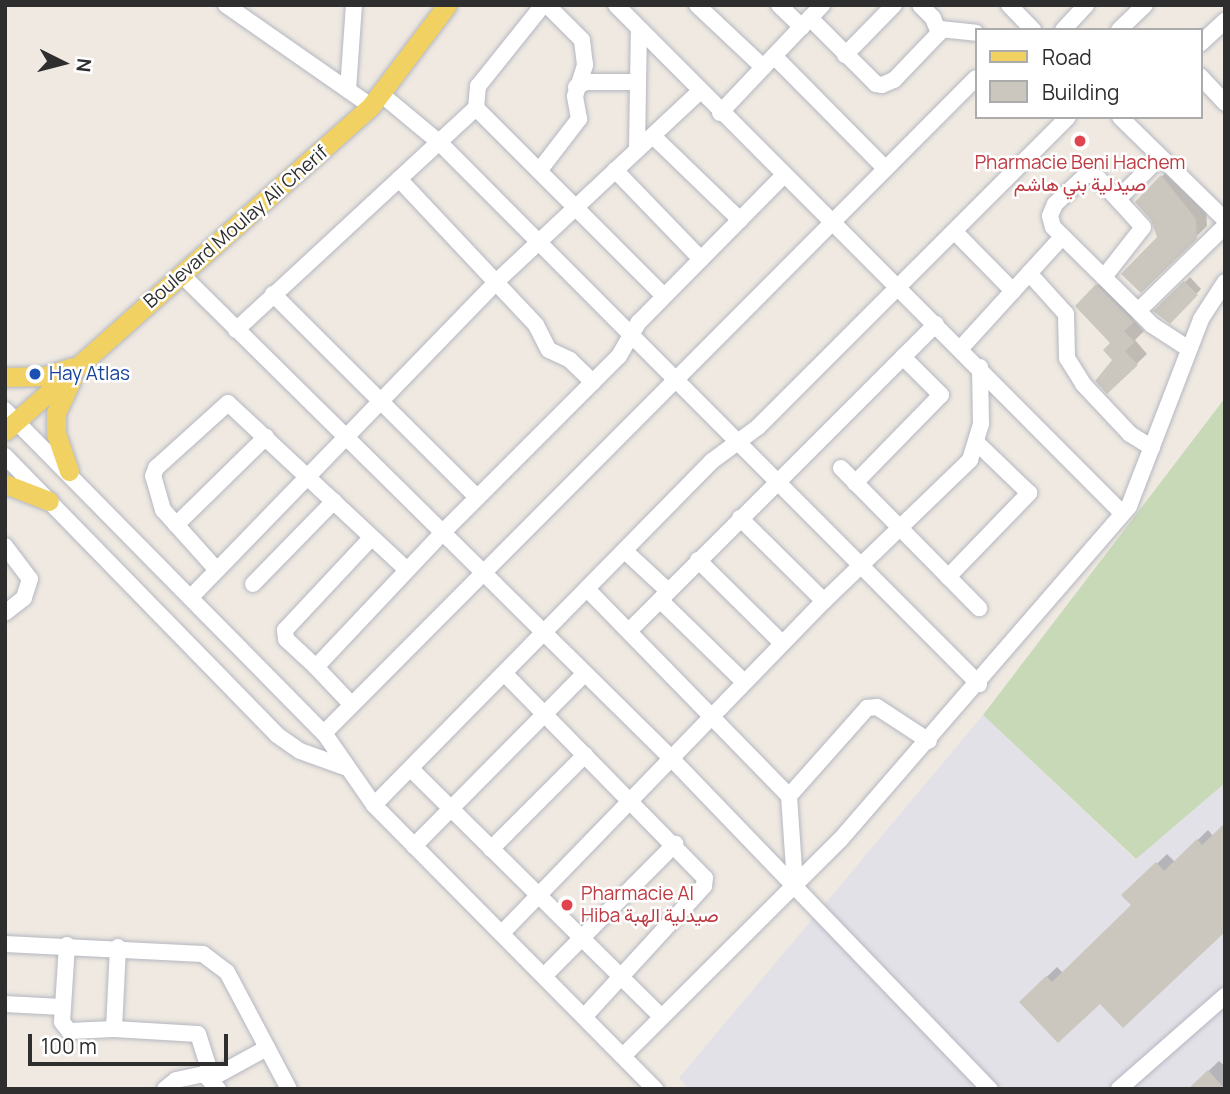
<!DOCTYPE html>
<meta charset="utf-8">
<style>
body{margin:0}
#map{position:relative;width:1230px;height:1094px;overflow:hidden;background:#efe9e1;font-family:Manrope,Vazirmatn,sans-serif}
div>[style]{position:absolute}
.industrial>*{inset:0;background:#e3e1e8}
.cemetery>*{inset:0;background:#c8d9b8}
.shadow>*{inset:0;background:#0003}
.building>*{inset:0;background:#cbc7bf}
.roads{filter:drop-shadow(0 0 2px #b4b7c1) drop-shadow(0 0 2px #b4b7c1)}
.minor>*{height:16px;margin:-8px;padding:0 8px;transform-origin:8px;border-radius:8px;background:#fff}
.major>*{height:19px;margin:-9.5px;padding:0 9.5px;transform-origin:9.5px;border-radius:9.5px;background:#f2d163}
.dots>*{width:19px;height:19px;translate:-50% -50%;box-sizing:border-box;border:4px solid #fff;border-radius:50%}
span{translate:-50% -50%;white-space:nowrap;text-align:center;line-height:1.15;-webkit-text-stroke:5px #fff;paint-order:stroke}
.health-label{font-size:19px;color:#be3a42}
.left{translate:0 -50%;text-align:left}
.street-label{font-size:19px;color:#2e2e2e}
.transit-label{font-size:19px;color:#164399}
.frame{position:absolute;inset:0;border:7px solid #2e2e2e;pointer-events:none}
.legend{position:absolute;left:975px;top:28px;width:228px;height:91px;box-sizing:border-box;background:#fff;border:2px solid #ababab;margin:0;padding:9px 12px;list-style:none;font-size:21px;color:#2e2e2e}
.legend li{display:flex;align-items:center;gap:14px;height:35px}
.legend b{width:35px;border:2px solid #ababab}
.north{position:absolute;left:28px;top:28px;width:70px;height:70px;-webkit-text-stroke:5px #fff;paint-order:stroke;rotate:96deg;font-size:19px;font-weight:700;line-height:28px;text-align:center;color:#2e2e2e}
.north::after{content:'';display:block;margin:auto;width:24px;height:32px;background:#2e2e2e;clip-path:polygon(50% 0,100% 100%,50% 72%,0 100%)}
.scale{position:absolute;left:28px;top:1034px;width:200px;height:32px;box-sizing:border-box;border:4px solid #2e2e2e;border-top:0;padding-left:9px;font-size:21px;line-height:24px;white-space:nowrap;color:#2e2e2e;-webkit-text-stroke:5px #fff;paint-order:stroke}
</style>
<div id="map">
<div class="industrial">
<div style="clip-path:polygon(983px 715px,1135px 859px,1225px 783px,1225px 1089px,689px 1089px,679px 1078px)"></div>
</div>
<div class="cemetery">
<div style="clip-path:polygon(1225px 398px,1225px 783px,1136px 859px,983px 715px)"></div>
</div>
<div class="shadow">
<div style="clip-path:polygon(1172px 166px,1206px 208px,1207px 226px,1141px 291px,1159px 237px,1153px 219px,1137px 202px)"></div>
<div style="clip-path:polygon(1107px 275px,1143px 310px,1133px 319px,1144px 331px,1135px 340px,1147px 354px,1107px 392px,1115px 360px,1112px 343px,1077px 306px)"></div>
<div style="clip-path:polygon(1190px 277px,1201px 289px,1170px 322px,1156px 311px)"></div>
<div style="clip-path:polygon(1208px 830px,1213px 836px,1100px 1001px,1021px 1002px,1057px 967px,1063px 973px,1133px 905px,1124px 896px,1167px 854px,1175px 862px)"></div>
<div style="clip-path:polygon(1219px 1061px,1225px 1066px,1225px 1089px,1199px 1080px)"></div>
</div>
<div class="building">
<div style="clip-path:polygon(1161px 175px,1196px 219px,1197px 239px,1141px 293px,1121px 274px,1157px 237px,1151px 220px,1135px 202px)"></div>
<div style="clip-path:polygon(1184px 281px,1198px 295px,1170px 324px,1153px 311px)"></div>
<div style="clip-path:polygon(1096px 284px,1134px 322px,1124px 331px,1135px 342px,1125px 351px,1138px 365px,1107px 394px,1095px 381px,1112px 360px,1103px 350px,1110px 343px,1075px 306px)"></div>
<div style="clip-path:polygon(1225px 823px,1225px 932px,1123px 1028px,1100px 1004px,1058px 1043px,1019px 1002px,1046px 976px,1052px 982px,1131px 905px,1121px 895px,1156px 862px,1164px 871px,1197px 839px,1202px 845px)"></div>
<div style="clip-path:polygon(1208px 1070px,1225px 1089px,1188px 1089px)"></div>
</div>
<div class="roads">
<div class="minor">
<div style="left:226px;top:5px;width:177px;rotate:34.9deg"></div>
<div style="left:543px;top:5px;width:104px;rotate:128.7deg"></div>
<div style="left:478px;top:86px;width:22px;rotate:95deg"></div>
<div style="left:476px;top:108px;width:266px;rotate:45deg"></div>
<div style="left:616px;top:5px;width:717px;rotate:45.11deg"></div>
<div style="left:697px;top:5px;width:91px;rotate:43.2deg"></div>
<div style="left:779px;top:5px;width:32px;rotate:44deg"></div>
<div style="left:1009px;top:5px;width:35px;rotate:46deg"></div>
<div style="left:810px;top:18px;width:93px;rotate:45deg"></div>
<div style="left:876px;top:84px;width:6px;rotate:9deg"></div>
<div style="left:882px;top:85px;width:13px;rotate:-23deg"></div>
<div style="left:894px;top:80px;width:65px;rotate:-46.2deg"></div>
<div style="left:939px;top:33px;width:16px;rotate:-112deg"></div>
<div style="left:933px;top:18px;width:18px;rotate:-135deg"></div>
<div style="left:940px;top:29px;width:36px;rotate:6deg"></div>
<div style="left:1063px;top:30px;width:34px;rotate:-47deg"></div>
<div style="left:1119px;top:30px;width:36px;rotate:-44deg"></div>
<div style="left:1200px;top:44px;width:34px;rotate:-43deg"></div>
<div style="left:845px;top:55px;width:70px;rotate:-45.6deg"></div>
<div style="left:774px;top:56px;width:156px;rotate:45.3deg"></div>
<div style="left:1200px;top:76px;width:37px;rotate:47deg"></div>
<div style="left:576px;top:87px;width:11px;rotate:-27deg"></div>
<div style="left:586px;top:82px;width:52px"></div>
<div style="left:348px;top:90px;width:85px;rotate:-86deg"></div>
<div style="left:381px;top:94px;width:77px;rotate:39.7deg"></div>
<div style="left:440px;top:143px;width:764px;rotate:45.11deg"></div>
<div style="left:720px;top:113px;width:149px;rotate:-46.6deg"></div>
<div style="left:1120px;top:117px;width:147px;rotate:44.4deg"></div>
<div style="left:653px;top:136px;width:121px;rotate:44deg"></div>
<div style="left:637px;top:150px;width:121px;rotate:-89.1deg"></div>
<div style="left:615px;top:170px;width:124px;rotate:46deg"></div>
<div style="left:539px;top:171px;width:66px;rotate:-52.4deg"></div>
<div style="left:579px;top:119px;width:23px;rotate:-100deg"></div>
<div style="left:575px;top:96px;width:33px;rotate:-72deg"></div>
<div style="left:585px;top:65px;width:25px;rotate:-97deg"></div>
<div style="left:582px;top:40px;width:49px;rotate:-135deg"></div>
<div style="left:399px;top:179px;width:200px;rotate:46.8deg"></div>
<div style="left:536px;top:325px;width:28px;rotate:63deg"></div>
<div style="left:549px;top:350px;width:23px;rotate:25deg"></div>
<div style="left:570px;top:360px;width:32px;rotate:44deg"></div>
<div style="left:1118px;top:199px;width:59px;rotate:-45deg"></div>
<div style="left:955px;top:232px;width:83px;rotate:45.5deg"></div>
<div style="left:1029px;top:273px;width:55px;rotate:47.9deg"></div>
<div style="left:1066px;top:314px;width:44px;rotate:88.7deg"></div>
<div style="left:1067px;top:358px;width:31px;rotate:58deg"></div>
<div style="left:1083px;top:384px;width:69px;rotate:46.8deg"></div>
<div style="left:1130px;top:434px;width:26px;rotate:32deg"></div>
<div style="left:182px;top:275px;width:687px;rotate:44.65deg"></div>
<div style="left:671px;top:758px;width:460px;rotate:46.1deg"></div>
<div style="left:1104px;top:277px;width:63px;rotate:-52deg"></div>
<div style="left:1143px;top:227px;width:65px;rotate:-132.5deg"></div>
<div style="left:1099px;top:179px;width:13px;rotate:-151deg"></div>
<div style="left:1088px;top:173px;width:45px;rotate:136.8deg"></div>
<div style="left:1055px;top:204px;width:13px;rotate:113deg"></div>
<div style="left:1050px;top:216px;width:11px;rotate:75deg"></div>
<div style="left:1053px;top:227px;width:139px;rotate:44.7deg"></div>
<div style="left:1152px;top:325px;width:44px;rotate:33deg"></div>
<div style="left:273px;top:294px;width:288px;rotate:44.9deg"></div>
<div style="left:1138px;top:311px;width:122px;rotate:-44.3deg"></div>
<div style="left:236px;top:330px;width:327px;rotate:-42.8deg"></div>
<div style="left:961px;top:348px;width:151px;rotate:-47.7deg"></div>
<div style="left:5px;top:410px;width:454px;rotate:45.4deg"></div>
<div style="left:324px;top:733px;width:88px;rotate:55.2deg"></div>
<div style="left:374px;top:805px;width:400px;rotate:45.3deg"></div>
<div style="left:5px;top:456px;width:390px;rotate:45.7deg"></div>
<div style="left:277px;top:735px;width:28px;rotate:35deg"></div>
<div style="left:300px;top:751px;width:48px;rotate:19.6deg"></div>
<div style="left:841px;top:468px;width:197px;rotate:45.4deg"></div>
<div style="left:855px;top:483px;width:123px;rotate:-45.7deg"></div>
<div style="left:941px;top:395px;width:54px;rotate:-135deg"></div>
<div style="left:740px;top:518px;width:118px;rotate:44.7deg"></div>
<div style="left:176px;top:525px;width:126px;rotate:-44.4deg"></div>
<div style="left:5px;top:546px;width:41px;rotate:52.9deg"></div>
<div style="left:30px;top:579px;width:20px;rotate:108deg"></div>
<div style="left:24px;top:598px;width:24px;rotate:142deg"></div>
<div style="left:625px;top:551px;width:59px;rotate:42.9deg"></div>
<div style="left:698px;top:560px;width:118px;rotate:44.7deg"></div>
<div style="left:216px;top:569px;width:79px;rotate:-131.9deg"></div>
<div style="left:163px;top:510px;width:35px;rotate:-106deg"></div>
<div style="left:153px;top:476px;width:9px;rotate:-69deg"></div>
<div style="left:156px;top:468px;width:97px;rotate:-42.1deg"></div>
<div style="left:228px;top:403px;width:245px;rotate:43deg"></div>
<div style="left:948px;top:577px;width:117px;rotate:-46deg"></div>
<div style="left:1029px;top:493px;width:71px;rotate:-136.1deg"></div>
<div style="left:253px;top:584px;width:116px;rotate:-45.7deg"></div>
<div style="left:588px;top:590px;width:288px;rotate:45.7deg"></div>
<div style="left:191px;top:597px;width:438px;rotate:-45.9deg"></div>
<div style="left:496px;top:282px;width:278px;rotate:-43.1deg"></div>
<div style="left:660px;top:600px;width:117px;rotate:44.3deg"></div>
<div style="left:629px;top:631px;width:434px;rotate:-45deg"></div>
<div style="left:316px;top:667px;width:41px;rotate:-137deg"></div>
<div style="left:286px;top:639px;width:9px;rotate:-96deg"></div>
<div style="left:285px;top:630px;width:126px;rotate:-46.9deg"></div>
<div style="left:506px;top:675px;width:284px;rotate:45.6deg"></div>
<div style="left:705px;top:878px;width:8px;rotate:97deg"></div>
<div style="left:704px;top:886px;width:176px;rotate:132.5deg"></div>
<div style="left:351px;top:704px;width:51px;rotate:-133.4deg"></div>
<div style="left:316px;top:667px;width:185px;rotate:-46.7deg"></div>
<div style="left:443px;top:532px;width:249px;rotate:-45deg"></div>
<div style="left:619px;top:356px;width:39px;rotate:-60deg"></div>
<div style="left:639px;top:322px;width:206px;rotate:-45.4deg"></div>
<div style="left:324px;top:733px;width:924px;rotate:-45.13deg"></div>
<div style="left:412px;top:770px;width:351px;rotate:44.7deg"></div>
<div style="left:374px;top:805px;width:482px;rotate:-45.5deg"></div>
<div style="left:712px;top:461px;width:57px;rotate:-36.5deg"></div>
<div style="left:758px;top:427px;width:438px;rotate:-45deg"></div>
<div style="left:414px;top:846px;width:240px;rotate:-45.3deg"></div>
<div style="left:491px;top:849px;width:133px;rotate:-45deg"></div>
<div style="left:795px;top:884px;width:88px;rotate:-93.9deg"></div>
<div style="left:789px;top:796px;width:118px;rotate:-48.4deg"></div>
<div style="left:867px;top:708px;width:10px;rotate:-6deg"></div>
<div style="left:877px;top:707px;width:62px;rotate:33.2deg"></div>
<div style="left:503px;top:932px;width:461px;rotate:-45.9deg"></div>
<div style="left:824px;top:601px;width:203px;rotate:-44deg"></div>
<div style="left:970px;top:460px;width:38px;rotate:-73deg"></div>
<div style="left:981px;top:424px;width:57px;rotate:-91deg"></div>
<div style="left:5px;top:944px;width:198px;rotate:2.9deg"></div>
<div style="left:203px;top:954px;width:30px;rotate:37deg"></div>
<div style="left:227px;top:972px;width:132px;rotate:62.1deg"></div>
<div style="left:67px;top:945px;width:77px;rotate:93.7deg"></div>
<div style="left:62px;top:1022px;width:11px;rotate:52deg"></div>
<div style="left:69px;top:1031px;width:45px;rotate:-2.5deg"></div>
<div style="left:114px;top:1029px;width:82px;rotate:-87.2deg"></div>
<div style="left:545px;top:975px;width:185px;rotate:-45.2deg"></div>
<div style="left:5px;top:1004px;width:57px;rotate:3deg"></div>
<div style="left:114px;top:1029px;width:84px;rotate:3.4deg"></div>
<div style="left:198px;top:1034px;width:46px;rotate:72.3deg"></div>
<div style="left:212px;top:1078px;width:63px;rotate:-28.6deg"></div>
<div style="left:623px;top:1056px;width:306px;rotate:-44.9deg"></div>
<div style="left:840px;top:840px;width:442px;rotate:-49.1deg"></div>
<div style="left:1129px;top:506px;width:200px;rotate:-68.9deg"></div>
<div style="left:1201px;top:319px;width:44px;rotate:-57deg"></div>
<div style="left:165px;top:1089px;width:14px;rotate:-39deg"></div>
<div style="left:176px;top:1080px;width:29px;rotate:-12deg"></div>
<div style="left:204px;top:1074px;width:21px;rotate:47deg"></div>
<div style="left:1119px;top:1089px;width:141px;rotate:-41.3deg"></div>
</div>
<div class="major">
<div style="left:5px;top:377px;width:40px;rotate:-1.4deg"></div>
<div style="left:45px;top:376px;width:28px;rotate:-18deg"></div>
<div style="left:5px;top:431px;width:489px;rotate:-41.6deg"></div>
<div style="left:371px;top:106px;width:126px;rotate:-53deg"></div>
<div style="left:69px;top:471px;width:39px;rotate:-109deg"></div>
<div style="left:56px;top:434px;width:21px;rotate:-90deg"></div>
<div style="left:56px;top:413px;width:38px;rotate:-65deg"></div>
<div style="left:5px;top:484px;width:47px;rotate:21.1deg"></div>
</div>
</div>
<div class="dots">
<div style="left:1080px;top:141px;background:#e0444e"></div>
<div style="left:35px;top:374px;background:#1a4fb4"></div>
<div style="left:567px;top:905px;background:#e0444e"></div>
</div>
<div class="health-label">
<span style="left:1080px;top:174px">Pharmacie Beni Hachem<br>صيدلية بني هاشم</span>
<span class="left" style="left:581px;top:905px">Pharmacie Al<br>Hiba صيدلية الهبة</span>
</div>
<div class="street-label">
<span style="left:236px;top:227px;rotate:-41deg">Boulevard Moulay Ali Cherif</span>
</div>
<div class="transit-label">
<span class="left" style="left:49px;top:374px">Hay Atlas</span>
</div>
<div class="frame"></div>
<ul class="legend">
<li><b style="height:9px;background:#f2d163"></b>Road</li>
<li><b style="height:19px;background:#cbc7bf"></b>Building</li>
</ul>
<div class="north">N</div>
<div class="scale">100 m</div>
</div>
